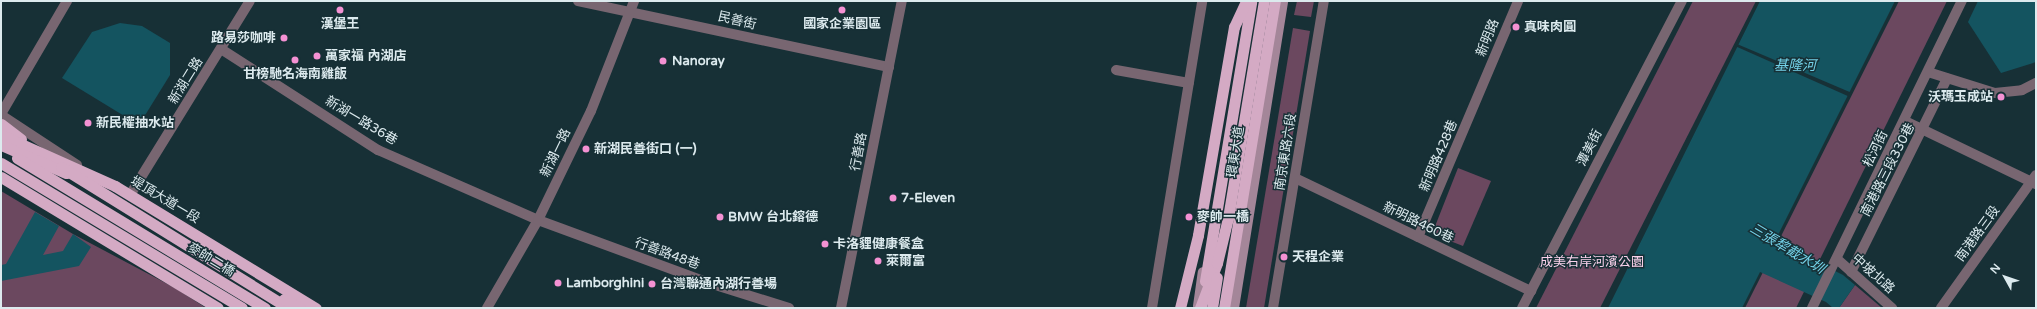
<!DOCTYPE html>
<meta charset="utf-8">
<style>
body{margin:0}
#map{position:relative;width:2037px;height:309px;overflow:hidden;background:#173036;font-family:"Varela Round","Noto Sans TC",sans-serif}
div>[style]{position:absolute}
.green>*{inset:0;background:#6b485f}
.water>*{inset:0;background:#145460}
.pier>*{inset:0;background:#173036}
.minor>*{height:10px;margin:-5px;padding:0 5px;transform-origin:5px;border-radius:5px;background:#786671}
.tertiary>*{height:10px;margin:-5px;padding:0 5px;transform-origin:5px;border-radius:5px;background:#786671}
.secondary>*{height:10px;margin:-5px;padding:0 5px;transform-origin:5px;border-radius:5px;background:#a48699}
.trunk>*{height:11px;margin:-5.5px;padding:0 5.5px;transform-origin:5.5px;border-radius:5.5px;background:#d4aac4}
.dots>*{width:11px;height:11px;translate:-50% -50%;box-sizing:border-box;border:2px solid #173036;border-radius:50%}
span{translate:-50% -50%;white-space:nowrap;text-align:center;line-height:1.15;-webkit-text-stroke:3px #173036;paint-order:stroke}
.street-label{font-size:13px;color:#dceaee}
.poi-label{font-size:13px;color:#dceaee;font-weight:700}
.left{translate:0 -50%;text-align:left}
.right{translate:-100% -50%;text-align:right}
.park-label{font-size:13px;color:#fad1eb}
.water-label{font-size:14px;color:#73d1e7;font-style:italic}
.frame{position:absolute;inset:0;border:2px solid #dceaee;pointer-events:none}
.north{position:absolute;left:1985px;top:257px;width:40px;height:40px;-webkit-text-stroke:3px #173036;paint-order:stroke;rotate:310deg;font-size:11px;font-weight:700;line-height:16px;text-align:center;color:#dceaee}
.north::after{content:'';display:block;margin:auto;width:14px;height:18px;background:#dceaee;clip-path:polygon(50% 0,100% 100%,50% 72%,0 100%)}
</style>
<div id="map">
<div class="green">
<div style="clip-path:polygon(1297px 1px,1314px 1px,1311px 17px,1294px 15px)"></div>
<div style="clip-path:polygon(1693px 1px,1756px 1px,1600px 308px,1536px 308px)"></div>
<div style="clip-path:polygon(1899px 1px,1947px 1px,1796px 308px,1745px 308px)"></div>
<div style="clip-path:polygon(1293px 28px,1310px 31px,1264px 308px,1246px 308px)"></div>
<div style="clip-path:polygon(1458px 168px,1491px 181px,1463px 246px,1432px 234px)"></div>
<div style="clip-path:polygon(1px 191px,73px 234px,175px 288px,206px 308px,1px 308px)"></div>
<div style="clip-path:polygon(1855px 285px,1882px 308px,1839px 308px)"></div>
</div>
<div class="water">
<div style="clip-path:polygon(1760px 1px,1895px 1px,1775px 241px,1843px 275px,1855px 285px,1839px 308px,1833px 308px,1826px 302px,1760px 272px,1742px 308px,1608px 308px)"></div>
<div style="clip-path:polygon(1978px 1px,2036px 1px,2036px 62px,2001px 73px,1968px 22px)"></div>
<div style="clip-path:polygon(120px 23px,142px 26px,170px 43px,170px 75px,139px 125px,62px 78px,92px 32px)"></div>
<div style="clip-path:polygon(35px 212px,59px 226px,43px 255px,63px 251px,73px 234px,91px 247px,79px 266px,1px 281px,1px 265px,6px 264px)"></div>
</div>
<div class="pier">
<div style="clip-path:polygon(1737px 44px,1852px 93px,1850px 97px,1735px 46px)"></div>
</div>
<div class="minor">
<div style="left:578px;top:1px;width:318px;rotate:12deg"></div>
<div style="left:221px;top:49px;width:187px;rotate:32.8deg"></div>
<div style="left:378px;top:150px;width:175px;rotate:23.6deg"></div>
<div style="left:538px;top:220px;width:182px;rotate:20.2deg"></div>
<div style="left:709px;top:283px;width:84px;rotate:17.4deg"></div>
<div style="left:1116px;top:70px;width:74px;rotate:10.1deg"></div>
<div style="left:1928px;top:72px;width:70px;rotate:17.4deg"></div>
<div style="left:1995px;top:93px;width:27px;rotate:-6deg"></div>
<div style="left:2022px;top:90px;width:16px;rotate:-27deg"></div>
<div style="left:1px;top:114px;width:131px;rotate:-59.7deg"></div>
<div style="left:1px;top:115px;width:91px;rotate:33.3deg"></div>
<div style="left:1905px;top:121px;width:145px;rotate:25.7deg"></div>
<div style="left:1295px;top:178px;width:262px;rotate:25.6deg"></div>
<div style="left:1418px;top:237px;width:256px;rotate:-67deg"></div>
<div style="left:1837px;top:259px;width:74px;rotate:41.7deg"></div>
<div style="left:1851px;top:272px;width:216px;rotate:-63.6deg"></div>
<div style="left:487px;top:308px;width:102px;rotate:-59.9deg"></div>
<div style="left:538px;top:220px;width:121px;rotate:-64.1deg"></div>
<div style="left:591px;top:111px;width:118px;rotate:-68.6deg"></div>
<div style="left:1152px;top:308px;width:311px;rotate:-80.7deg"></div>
<div style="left:1273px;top:308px;width:311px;rotate:-80.6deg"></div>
<div style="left:1522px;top:308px;width:346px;rotate:-62.5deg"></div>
<div style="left:1812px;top:308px;width:342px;rotate:-64deg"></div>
<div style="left:1941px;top:308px;width:163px;rotate:-54.5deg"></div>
</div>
<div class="tertiary">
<div style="left:130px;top:195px;width:228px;rotate:-58.3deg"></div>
<div style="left:841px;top:308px;width:313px;rotate:-78.8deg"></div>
</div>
<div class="secondary">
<div style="left:1198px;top:306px;width:34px;rotate:-82deg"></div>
<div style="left:1234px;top:308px;width:311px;rotate:-80.9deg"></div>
</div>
<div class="trunk">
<div style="left:1px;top:124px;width:25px;rotate:37deg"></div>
<div style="left:1px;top:135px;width:125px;rotate:24.1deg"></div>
<div style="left:115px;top:186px;width:235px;rotate:31.3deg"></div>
<div style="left:1px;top:145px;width:71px;rotate:23.3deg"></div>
<div style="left:17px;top:158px;width:290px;rotate:31.2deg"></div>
<div style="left:1px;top:163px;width:281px;rotate:31deg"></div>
<div style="left:61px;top:167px;width:267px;rotate:31.8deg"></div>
<div style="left:1px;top:177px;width:253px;rotate:31.1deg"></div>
<div style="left:1205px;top:281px;width:283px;rotate:-80.6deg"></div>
<div style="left:284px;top:299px;width:18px;rotate:29deg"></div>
<div style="left:1180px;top:308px;width:75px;rotate:-76.1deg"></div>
<div style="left:1198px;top:235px;width:211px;rotate:-80.2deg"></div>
<div style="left:1234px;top:27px;width:29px;rotate:-65deg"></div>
<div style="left:1200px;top:308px;width:48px;rotate:-69.3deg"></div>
<div style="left:1217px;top:263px;width:46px;rotate:-76.3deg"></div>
<div style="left:1228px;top:218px;width:220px;rotate:-80.6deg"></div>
<div style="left:1212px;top:308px;width:31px;rotate:-81deg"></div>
<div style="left:1224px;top:308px;width:311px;rotate:-80.6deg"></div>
</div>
<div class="dots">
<div style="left:340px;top:10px;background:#f491d3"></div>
<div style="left:842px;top:10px;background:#f491d3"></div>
<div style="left:1516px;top:27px;background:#f491d3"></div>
<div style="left:284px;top:38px;background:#f491d3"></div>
<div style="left:317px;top:56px;background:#f491d3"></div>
<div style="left:295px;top:60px;background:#f491d3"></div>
<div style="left:663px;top:61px;background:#f491d3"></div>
<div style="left:2001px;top:97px;background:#f491d3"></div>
<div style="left:88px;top:123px;background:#f491d3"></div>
<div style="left:586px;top:149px;background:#f491d3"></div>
<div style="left:893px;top:198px;background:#f491d3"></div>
<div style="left:720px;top:217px;background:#f491d3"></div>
<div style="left:1189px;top:217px;background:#f491d3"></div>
<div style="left:825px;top:244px;background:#f491d3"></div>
<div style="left:1284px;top:257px;background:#f491d3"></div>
<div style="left:878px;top:261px;background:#f491d3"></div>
<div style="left:558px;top:283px;background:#f491d3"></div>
<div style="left:652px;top:284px;background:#f491d3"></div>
</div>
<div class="street-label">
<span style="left:737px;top:21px;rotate:13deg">民善街</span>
<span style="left:1488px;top:38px;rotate:-68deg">新明路</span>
<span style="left:186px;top:81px;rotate:-58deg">新湖二路</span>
<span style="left:361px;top:121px;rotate:31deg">新湖一路36巷</span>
<span style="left:1590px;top:148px;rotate:-63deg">潭美街</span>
<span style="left:1876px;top:149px;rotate:-64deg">松河街</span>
<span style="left:859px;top:152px;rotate:-79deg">行善路</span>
<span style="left:1236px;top:152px;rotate:-81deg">環東大道</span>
<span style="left:1286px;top:152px;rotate:-81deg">南京東路六段</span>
<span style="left:556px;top:153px;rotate:-64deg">新湖一路</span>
<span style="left:1439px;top:156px;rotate:-67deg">新明路428巷</span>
<span style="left:1888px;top:170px;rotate:-63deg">南港路三段330巷</span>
<span style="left:165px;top:200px;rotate:31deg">堤頂大道一段</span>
<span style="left:1418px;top:223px;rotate:26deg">新明路460巷</span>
<span style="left:1978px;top:234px;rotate:-54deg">南港路三段</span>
<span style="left:667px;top:254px;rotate:20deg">行善路48巷</span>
<span style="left:211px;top:260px;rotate:31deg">麥帥二橋</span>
<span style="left:1873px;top:274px;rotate:42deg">中坡北路</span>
</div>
<div class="poi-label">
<span style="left:340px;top:24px">漢堡王</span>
<span style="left:842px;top:24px">國家企業園區</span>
<span class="left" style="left:1524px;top:27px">真味肉圓</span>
<span class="right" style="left:276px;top:38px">路易莎咖啡</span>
<span class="left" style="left:325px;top:56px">萬家福 內湖店</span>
<span class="left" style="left:672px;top:61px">Nanoray</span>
<span style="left:295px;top:74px">甘榜馳名海南雞飯</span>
<span class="right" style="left:1993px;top:97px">沃瑪玉成站</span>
<span class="left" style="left:96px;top:123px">新民權抽水站</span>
<span class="left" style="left:594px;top:149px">新湖民善街口 (一)</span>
<span class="left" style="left:901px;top:198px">7-Eleven</span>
<span class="left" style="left:728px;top:217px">BMW 台北鎔德</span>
<span class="left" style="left:1197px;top:217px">麥帥一橋</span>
<span class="left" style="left:833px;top:244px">卡洛貍健康餐盒</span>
<span class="left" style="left:1292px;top:257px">天程企業</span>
<span class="left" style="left:886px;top:261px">萊爾富</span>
<span class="left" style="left:566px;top:283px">Lamborghini</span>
<span class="left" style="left:660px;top:284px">台灣聯通內湖行善場</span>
</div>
<div class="park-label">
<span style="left:1592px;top:262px">成美右岸河濱公園</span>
</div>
<div class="water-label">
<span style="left:1795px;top:66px">基隆河</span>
<span style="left:1787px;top:249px;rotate:31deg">三張犂截水圳</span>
</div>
<div class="frame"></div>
<div class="north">N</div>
</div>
